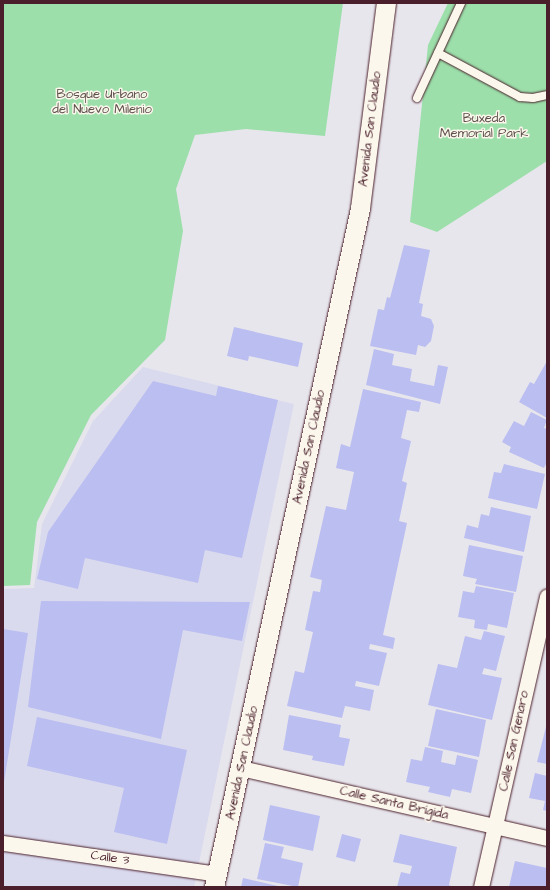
<!DOCTYPE html>
<meta charset="utf-8">
<style>
body{margin:0}
#map{position:relative;width:550px;height:890px;overflow:hidden;background:#e8e6ed;font-family:"Architects Daughter",sans-serif}
div>[style]{position:absolute}
.built>*{inset:0;background:#dadaee}
.green>*{inset:0;background:#9cdfaa}
.building>*{inset:0;background:#bbbef0}
.roads{filter:drop-shadow(0 0 1px #4a1f2b) drop-shadow(0 0 1px #4a1f2b)}
.service>*{height:8px;margin:-4px;padding:0 4px;transform-origin:4px;border-radius:4px;background:#fbf7ec}
.minor>*{height:15px;margin:-7.5px;padding:0 7.5px;transform-origin:7.5px;border-radius:7.5px;background:#fbf7ec}
.tertiary>*{height:19px;margin:-9.5px;padding:0 9.5px;transform-origin:9.5px;border-radius:9.5px;background:#fbf7ec}
span{translate:-50% -50%;white-space:nowrap;text-align:center;line-height:1.15;-webkit-text-stroke:3px #fbf7ec;paint-order:stroke}
.park-label{font-size:13px;color:#5e4f4b}
.street-label{font-size:13px;color:#4a1f2b}
.frame{position:absolute;inset:0;border:4px solid #4a1f2b;pointer-events:none}
</style>
<div id="map">
<div class="built">
<div style="clip-path:polygon(143px 367px,294px 404px,194px 887px,3px 887px,3px 589px,34px 588px,42px 524px,93px 421px)"></div>
</div>
<div class="green">
<div style="clip-path:polygon(3px 3px,343px 3px,325px 136px,246px 129px,195px 135px,176px 189px,183px 231px,165px 340px,91px 415px,37px 522px,30px 585px,3px 586px)"></div>
<div style="clip-path:polygon(448px 3px,547px 3px,547px 161px,437px 232px,410px 222px,428px 45px)"></div>
</div>
<div class="building">
<div style="clip-path:polygon(404px 245px,430px 250px,419px 303px,423px 304px,421px 316px,431px 319px,434px 326px,431px 341px,425px 347px,418px 345px,416px 355px,370px 346px,378px 309px,384px 310px,387px 297px,390px 298px)"></div>
<div style="clip-path:polygon(234px 327px,303px 343px,298px 367px,249px 356px,248px 361px,227px 356px)"></div>
<div style="clip-path:polygon(374px 349px,394px 354px,392px 365px,412px 369px,410px 381px,434px 386px,438px 365px,448px 367px,440px 404px,366px 385px)"></div>
<div style="clip-path:polygon(547px 361px,547px 418px,519px 402px,530px 382px,534px 384px)"></div>
<div style="clip-path:polygon(153px 381px,216px 396px,218px 386px,278px 400px,242px 558px,205px 550px,198px 583px,85px 558px,78px 589px,37px 579px,48px 532px)"></div>
<div style="clip-path:polygon(363px 389px,421px 402px,419px 412px,407px 410px,401px 438px,411px 441px,402px 481px,407px 483px,399px 521px,407px 523px,383px 635px,395px 638px,393px 649px,370px 644px,369px 649px,387px 653px,379px 686px,356px 681px,355px 686px,374px 690px,370px 711px,345px 706px,342px 718px,287px 706px,295px 671px,304px 673px,313px 632px,305px 630px,313px 591px,320px 592px,322px 580px,310px 577px,326px 506px,346px 510px,354px 472px,336px 468px,341px 444px,350px 447px)"></div>
<div style="clip-path:polygon(531px 412px,547px 420px,544px 428px,547px 429px,547px 462px,544px 468px,509px 452px,511px 447px,502px 442px,514px 421px,524px 426px)"></div>
<div style="clip-path:polygon(504px 464px,545px 474px,537px 509px,488px 498px,494px 472px,501px 473px)"></div>
<div style="clip-path:polygon(491px 507px,531px 516px,524px 552px,464px 538px,467px 525px,478px 528px,481px 514px,489px 516px)"></div>
<div style="clip-path:polygon(469px 545px,523px 556px,516px 592px,475px 584px,477px 579px,463px 576px)"></div>
<div style="clip-path:polygon(476px 586px,514px 593px,507px 628px,488px 624px,487px 630px,474px 628px,475px 620px,458px 617px,463px 591px,474px 593px)"></div>
<div style="clip-path:polygon(41px 601px,250px 602px,242px 641px,183px 630px,161px 739px,28px 707px)"></div>
<div style="clip-path:polygon(3px 629px,28px 633px,4px 782px,3px 782px)"></div>
<div style="clip-path:polygon(484px 631px,505px 636px,496px 671px,484px 668px,482px 674px,502px 678px,492px 720px,428px 705px,438px 664px,457px 668px,465px 636px,481px 640px)"></div>
<div style="clip-path:polygon(436px 709px,486px 720px,479px 757px,428px 746px)"></div>
<div style="clip-path:polygon(289px 715px,341px 725px,339px 737px,350px 739px,344px 766px,312px 760px,313px 756px,283px 750px)"></div>
<div style="clip-path:polygon(37px 717px,187px 750px,167px 844px,114px 832px,124px 788px,27px 766px)"></div>
<div style="clip-path:polygon(547px 723px,547px 764px,537px 762px)"></div>
<div style="clip-path:polygon(425px 747px,443px 751px,441px 762px,455px 765px,457px 755px,478px 760px,471px 793px,452px 789px,450px 797px,428px 792px,430px 787px,406px 782px,411px 759px,422px 761px)"></div>
<div style="clip-path:polygon(535px 773px,547px 776px,547px 811px,543px 810px,545px 801px,529px 798px)"></div>
<div style="clip-path:polygon(270px 805px,320px 816px,313px 851px,263px 840px)"></div>
<div style="clip-path:polygon(342px 834px,361px 839px,355px 862px,336px 857px)"></div>
<div style="clip-path:polygon(400px 834px,457px 847px,449px 885px,453px 887px,397px 887px,401px 872px,410px 874px,412px 866px,393px 862px)"></div>
<div style="clip-path:polygon(265px 843px,284px 847px,281px 858px,303px 863px,298px 887px,257px 879px)"></div>
<div style="clip-path:polygon(515px 861px,547px 868px,547px 887px,509px 887px)"></div>
<div style="clip-path:polygon(243px 878px,278px 886px,277px 887px,241px 887px)"></div>
</div>
<div class="roads">
<div class="service">
<div style="left:438px;top:53px;width:93px;rotate:28.2deg"></div>
<div style="left:520px;top:97px;width:13px;rotate:4deg"></div>
<div style="left:533px;top:98px;width:14px;rotate:-12deg"></div>
<div style="left:417px;top:98px;width:105px;rotate:-65.1deg"></div>
</div>
<div class="minor">
<div style="left:241px;top:768px;width:314px;rotate:12.9deg"></div>
<div style="left:3px;top:843px;width:216px;rotate:8.2deg"></div>
<div style="left:481px;top:887px;width:298px;rotate:-77.2deg"></div>
</div>
<div class="tertiary">
<div style="left:214px;top:887px;width:695px;rotate:-77.86deg"></div>
<div style="left:360px;top:208px;width:207px;rotate:-82.8deg"></div>
</div>
</div>
<div class="park-label">
<span style="left:102px;top:102px">Bosque Urbano<br>del Nuevo Milenio</span>
<span style="left:484px;top:126px">Buxeda<br>Memorial Park</span>
</div>
<div class="street-label">
<span style="left:370px;top:129px;rotate:-83deg">Avenida San Claudio</span>
<span style="left:309px;top:447px;rotate:-78deg">Avenida San Claudio</span>
<span style="left:514px;top:741px;rotate:-78deg">Calle San Genaro</span>
<span style="left:242px;top:763px;rotate:-78deg">Avenida San Claudio</span>
<span style="left:394px;top:803px;rotate:13deg">Calle Santa Brígida</span>
<span style="left:110px;top:858px;rotate:8deg">Calle 3</span>
</div>
<div class="frame"></div>
</div>
